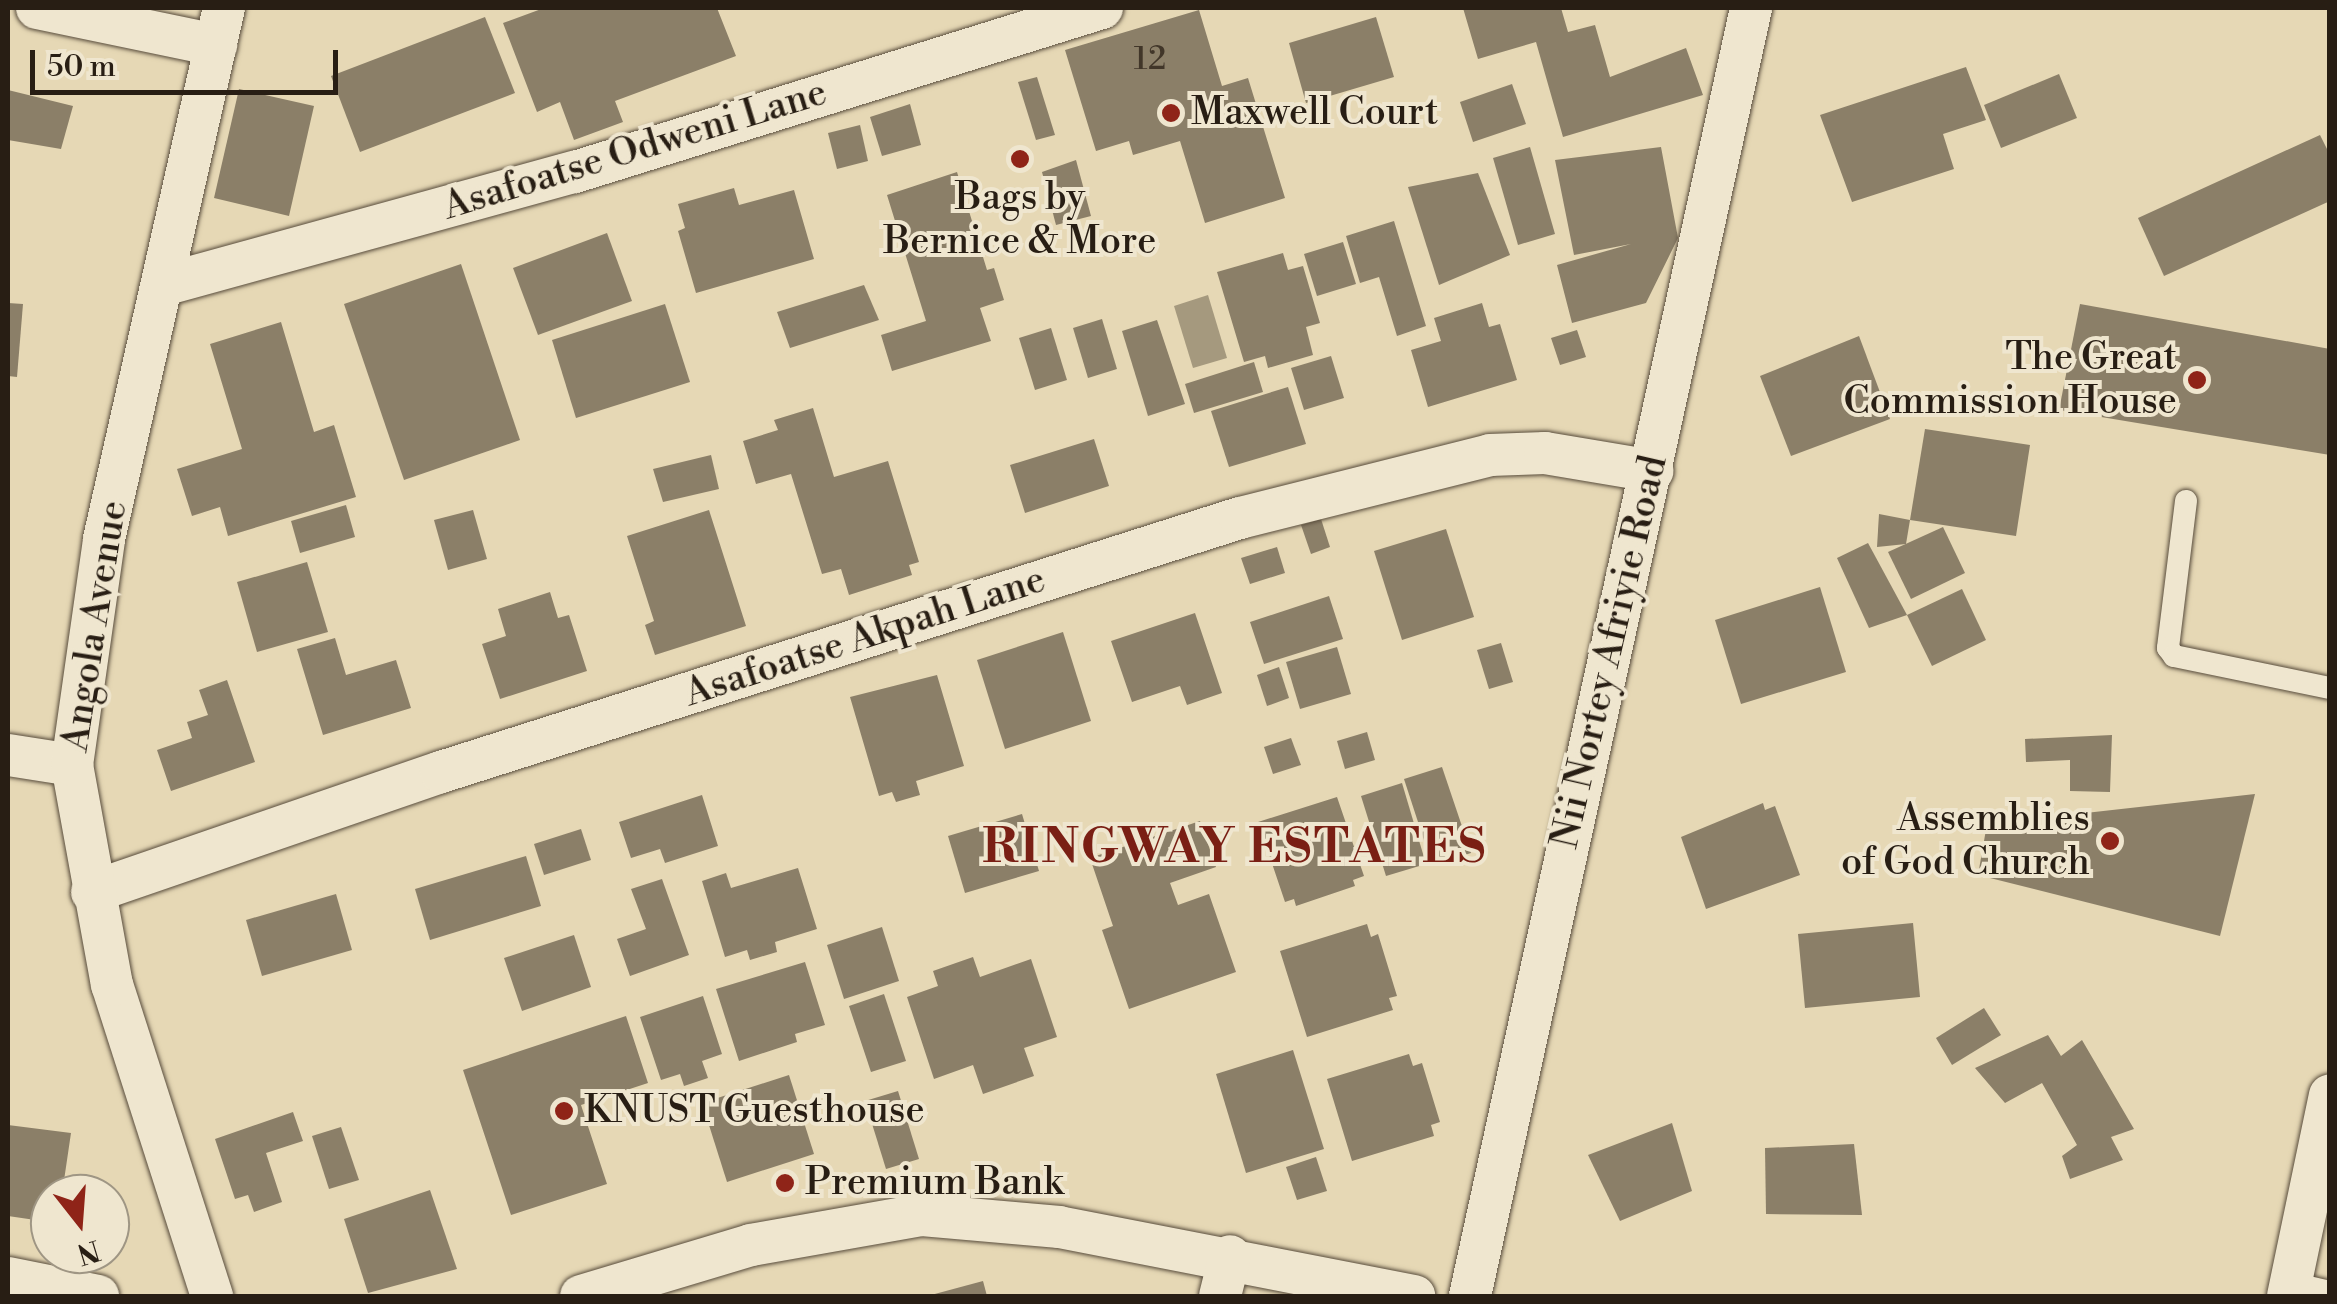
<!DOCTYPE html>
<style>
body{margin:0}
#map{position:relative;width:2337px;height:1304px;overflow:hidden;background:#e6d8b5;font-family:"Libre Bodoni",serif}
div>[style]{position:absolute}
.water>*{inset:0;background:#a5997e}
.building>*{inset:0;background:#8b7f68}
.roads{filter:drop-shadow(0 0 2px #584c3c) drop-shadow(0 0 2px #584c3c)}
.service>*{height:22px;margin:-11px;padding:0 11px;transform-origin:11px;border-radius:11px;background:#efe6cf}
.minor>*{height:42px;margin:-21px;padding:0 21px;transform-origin:21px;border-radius:21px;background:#efe6cf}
.dots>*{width:28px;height:28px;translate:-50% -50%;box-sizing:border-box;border:5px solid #efe6cf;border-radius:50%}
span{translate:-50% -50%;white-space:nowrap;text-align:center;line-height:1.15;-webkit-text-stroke:8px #efe6cf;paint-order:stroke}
.number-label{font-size:32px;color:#413629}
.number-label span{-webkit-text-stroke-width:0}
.poi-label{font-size:38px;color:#281e14}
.left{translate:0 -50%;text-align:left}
.right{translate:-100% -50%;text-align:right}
.street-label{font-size:38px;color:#281e14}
.district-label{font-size:48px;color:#7a1f14;font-weight:700;letter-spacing:2.5px}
.frame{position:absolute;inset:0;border:10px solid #281e14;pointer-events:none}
.north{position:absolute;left:30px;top:1174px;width:100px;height:100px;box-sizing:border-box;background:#efe6cf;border:2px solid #9f9684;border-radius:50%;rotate:163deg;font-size:28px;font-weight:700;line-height:40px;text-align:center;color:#281e14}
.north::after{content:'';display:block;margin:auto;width:35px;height:45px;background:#8f2418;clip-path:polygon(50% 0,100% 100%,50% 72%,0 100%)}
.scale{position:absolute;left:30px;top:50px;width:308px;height:45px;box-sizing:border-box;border:5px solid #281e14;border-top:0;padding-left:12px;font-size:30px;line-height:35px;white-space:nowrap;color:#281e14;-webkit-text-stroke:8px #efe6cf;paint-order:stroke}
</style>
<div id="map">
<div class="water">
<div style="clip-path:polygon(1208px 295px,1227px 358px,1193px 368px,1174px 306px)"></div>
</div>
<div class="building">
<div style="clip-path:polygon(544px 8px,717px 8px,736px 56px,615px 101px,623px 122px,574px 140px,560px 102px,537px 112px,503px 23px)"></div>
<div style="clip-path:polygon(1463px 8px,1561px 8px,1568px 32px,1595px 25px,1610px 77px,1686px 48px,1703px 95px,1563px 137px,1536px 42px,1478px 59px)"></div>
<div style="clip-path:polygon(1199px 10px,1222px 86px,1248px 78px,1285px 198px,1205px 223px,1180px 141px,1133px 155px,1129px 141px,1096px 151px,1065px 50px)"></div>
<div style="clip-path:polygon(485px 17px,515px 93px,360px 152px,331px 76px)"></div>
<div style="clip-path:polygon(1376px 17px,1394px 77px,1306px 103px,1289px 43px)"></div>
<div style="clip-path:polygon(1966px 67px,1986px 120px,1943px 134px,1954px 169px,1852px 202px,1820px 115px)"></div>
<div style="clip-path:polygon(2059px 74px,2077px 118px,2001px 148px,1984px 105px)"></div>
<div style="clip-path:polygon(1037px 77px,1055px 135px,1036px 140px,1018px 82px)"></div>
<div style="clip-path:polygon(1512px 84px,1526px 124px,1473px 142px,1460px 102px)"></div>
<div style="clip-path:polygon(239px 89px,314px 106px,289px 216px,214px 198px)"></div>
<div style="clip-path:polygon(8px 90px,73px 106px,61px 149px,8px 140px)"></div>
<div style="clip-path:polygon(910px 104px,921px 145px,882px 156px,870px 117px)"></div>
<div style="clip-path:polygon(860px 125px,868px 161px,837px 169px,828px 133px)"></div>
<div style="clip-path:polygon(2320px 135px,2330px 155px,2330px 201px,2164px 276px,2138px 218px)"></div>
<div style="clip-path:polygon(1530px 147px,1555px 234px,1518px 245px,1493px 158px)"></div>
<div style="clip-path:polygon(1661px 147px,1678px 238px,1646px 303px,1572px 323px,1557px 265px,1631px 244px,1574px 255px,1555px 160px)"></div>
<div style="clip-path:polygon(1076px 160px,1091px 216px,1056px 225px,1042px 172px)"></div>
<div style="clip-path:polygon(957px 172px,987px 270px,994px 268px,1004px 300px,980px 308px,991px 341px,892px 371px,881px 335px,926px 321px,887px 195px)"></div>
<div style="clip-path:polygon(1478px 173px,1510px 255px,1439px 285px,1408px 187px)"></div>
<div style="clip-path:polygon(734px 188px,739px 205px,794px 190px,814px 259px,696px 293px,678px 231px,685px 228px,678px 204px)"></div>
<div style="clip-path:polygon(1394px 221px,1426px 326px,1397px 336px,1379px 277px,1360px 283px,1346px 236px)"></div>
<div style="clip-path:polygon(607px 233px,632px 301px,538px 335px,513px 268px)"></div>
<div style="clip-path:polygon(1343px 242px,1356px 284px,1317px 296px,1304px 254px)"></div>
<div style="clip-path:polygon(1283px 253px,1288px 270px,1303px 266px,1320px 323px,1306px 327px,1313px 355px,1268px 368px,1265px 356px,1244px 362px,1217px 272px)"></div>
<div style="clip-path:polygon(461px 264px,520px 440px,404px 480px,344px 304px)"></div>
<div style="clip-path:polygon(864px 285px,879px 320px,790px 348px,777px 312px)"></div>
<div style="clip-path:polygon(8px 303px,23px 304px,17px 377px,8px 376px)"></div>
<div style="clip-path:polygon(1482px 303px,1489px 327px,1500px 324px,1517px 380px,1428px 407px,1411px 350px,1441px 341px,1434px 318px)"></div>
<div style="clip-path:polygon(665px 304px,690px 382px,576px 418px,552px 340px)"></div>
<div style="clip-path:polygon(2080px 304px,2330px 349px,2330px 455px,2059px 410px)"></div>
<div style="clip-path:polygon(1102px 319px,1117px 369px,1088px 378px,1073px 328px)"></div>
<div style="clip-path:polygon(1157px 320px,1185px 404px,1148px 416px,1122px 331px)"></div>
<div style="clip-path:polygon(281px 322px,314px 432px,334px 425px,356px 497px,228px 536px,220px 507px,192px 516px,177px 469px,242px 449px,210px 344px)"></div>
<div style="clip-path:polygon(1051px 328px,1067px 380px,1035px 390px,1019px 338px)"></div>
<div style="clip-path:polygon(1577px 330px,1586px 357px,1560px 365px,1551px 338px)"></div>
<div style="clip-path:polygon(1859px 336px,1890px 419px,1791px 456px,1760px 376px)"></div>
<div style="clip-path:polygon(1331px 356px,1344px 398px,1304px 410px,1291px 368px)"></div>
<div style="clip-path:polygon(1254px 362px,1263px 392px,1194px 413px,1185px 384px)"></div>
<div style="clip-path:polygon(1288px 387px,1306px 444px,1229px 467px,1211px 411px)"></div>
<div style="clip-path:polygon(813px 408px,834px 477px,888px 461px,919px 562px,909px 565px,912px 575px,849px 595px,841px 569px,822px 574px,791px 474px,756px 484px,743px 441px,778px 430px,774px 420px)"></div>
<div style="clip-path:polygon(1925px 429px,2030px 445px,2016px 536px,1910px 520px)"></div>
<div style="clip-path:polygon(1094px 439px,1109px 486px,1025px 513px,1010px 465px)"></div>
<div style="clip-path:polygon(711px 455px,719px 489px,663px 502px,653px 469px)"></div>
<div style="clip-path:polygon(346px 505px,355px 537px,300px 553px,291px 521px)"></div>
<div style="clip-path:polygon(473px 510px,487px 559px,448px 570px,434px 520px)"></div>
<div style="clip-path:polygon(709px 510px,746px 626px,655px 655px,645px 625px,654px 621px,627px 536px)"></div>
<div style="clip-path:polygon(1879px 514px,1910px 520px,1906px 544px,1877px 547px)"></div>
<div style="clip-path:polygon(1321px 519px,1330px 547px,1311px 554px,1301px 525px)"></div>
<div style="clip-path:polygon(1943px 527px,1965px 573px,1911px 599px,1888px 552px)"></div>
<div style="clip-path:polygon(1446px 529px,1474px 617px,1402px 640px,1374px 551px)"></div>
<div style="clip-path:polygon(1868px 543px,1907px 615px,1869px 628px,1837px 558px)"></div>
<div style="clip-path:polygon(1277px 547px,1285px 573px,1250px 584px,1241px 558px)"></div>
<div style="clip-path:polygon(307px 562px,328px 632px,257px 652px,237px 582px)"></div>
<div style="clip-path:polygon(1820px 587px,1846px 672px,1741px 704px,1715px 620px)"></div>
<div style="clip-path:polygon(1962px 589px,1986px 640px,1932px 666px,1907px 615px)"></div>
<div style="clip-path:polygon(550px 592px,558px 618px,569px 615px,587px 671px,500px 699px,482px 644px,506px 636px,498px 609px)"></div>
<div style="clip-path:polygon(1329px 596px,1343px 639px,1264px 664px,1250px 622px)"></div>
<div style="clip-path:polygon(1195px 613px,1222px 693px,1187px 705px,1180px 686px,1132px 702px,1111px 641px)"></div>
<div style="clip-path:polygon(1063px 632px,1091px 721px,1005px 749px,977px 660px)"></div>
<div style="clip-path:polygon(335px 638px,346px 675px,396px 660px,411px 708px,323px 735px,297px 649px)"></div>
<div style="clip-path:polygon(1501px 643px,1513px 682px,1489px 689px,1477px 650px)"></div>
<div style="clip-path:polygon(1337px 647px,1351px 694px,1300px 709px,1286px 662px)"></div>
<div style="clip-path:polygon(1279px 667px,1289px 698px,1267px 706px,1257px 675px)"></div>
<div style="clip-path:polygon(937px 675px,964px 766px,916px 781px,920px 795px,896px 802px,892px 792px,879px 796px,850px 697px)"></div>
<div style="clip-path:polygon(227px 680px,255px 762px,171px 791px,157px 750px,192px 738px,187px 722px,208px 715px,199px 690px)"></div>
<div style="clip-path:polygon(1367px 732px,1375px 760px,1345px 769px,1337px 741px)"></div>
<div style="clip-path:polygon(2112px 735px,2110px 792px,2070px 791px,2070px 760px,2026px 762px,2025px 739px)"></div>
<div style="clip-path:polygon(1291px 738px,1301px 765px,1273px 774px,1264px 747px)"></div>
<div style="clip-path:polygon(1442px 767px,1471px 853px,1432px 865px,1404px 779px)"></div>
<div style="clip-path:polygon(1402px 783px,1426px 864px,1386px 876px,1361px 796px)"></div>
<div style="clip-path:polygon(2255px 794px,2220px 936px,1978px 875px,1987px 824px)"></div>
<div style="clip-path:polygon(702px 795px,718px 846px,665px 863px,660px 849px,631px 858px,619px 822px)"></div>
<div style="clip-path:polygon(1337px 797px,1364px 876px,1353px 880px,1355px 886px,1296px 906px,1294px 899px,1285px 902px,1258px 822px)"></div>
<div style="clip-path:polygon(1763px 803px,1765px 810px,1775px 806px,1800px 875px,1706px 909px,1681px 837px)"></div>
<div style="clip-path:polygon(1022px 814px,1039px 871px,965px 893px,948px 836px)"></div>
<div style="clip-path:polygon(1200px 821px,1216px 867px,1170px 883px,1178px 905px,1209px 894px,1236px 972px,1129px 1009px,1102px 930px,1113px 926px,1090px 858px)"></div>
<div style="clip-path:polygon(581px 829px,591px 860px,544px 875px,534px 844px)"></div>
<div style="clip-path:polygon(526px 856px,541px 906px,430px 940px,415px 889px)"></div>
<div style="clip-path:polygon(798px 868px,817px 929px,775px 942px,777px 952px,750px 960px,747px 950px,725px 957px,702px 881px,726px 873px,731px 888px)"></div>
<div style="clip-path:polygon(662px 879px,689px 955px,630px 976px,617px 939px,646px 929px,631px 889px)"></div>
<div style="clip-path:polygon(336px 894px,352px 950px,262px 976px,246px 920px)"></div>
<div style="clip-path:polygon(1913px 923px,1920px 997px,1805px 1008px,1798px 934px)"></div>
<div style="clip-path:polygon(1367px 924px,1371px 937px,1378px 934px,1397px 996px,1389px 998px,1393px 1010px,1307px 1037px,1280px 951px)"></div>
<div style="clip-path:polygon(882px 927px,899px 981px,844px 999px,827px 945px)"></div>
<div style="clip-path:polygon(574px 935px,591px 987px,522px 1011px,504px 958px)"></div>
<div style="clip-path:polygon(973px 957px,980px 977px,1031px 959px,1057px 1037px,1024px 1048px,1034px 1076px,983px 1094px,973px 1065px,934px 1079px,907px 997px,938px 986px,933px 971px)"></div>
<div style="clip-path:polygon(805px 962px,825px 1025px,795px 1034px,797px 1042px,739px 1061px,716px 989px)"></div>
<div style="clip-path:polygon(884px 994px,906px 1061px,871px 1072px,849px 1006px)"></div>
<div style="clip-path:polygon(703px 996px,722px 1054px,702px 1061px,708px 1078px,684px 1086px,680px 1074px,661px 1080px,640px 1017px)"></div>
<div style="clip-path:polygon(1984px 1008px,2001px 1035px,1952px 1065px,1936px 1038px)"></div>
<div style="clip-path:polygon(626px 1016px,648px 1083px,581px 1105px,607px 1184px,511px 1215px,463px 1070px)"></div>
<div style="clip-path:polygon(2048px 1035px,2061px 1056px,2082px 1040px,2134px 1129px,2111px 1137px,2123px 1160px,2070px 1179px,2062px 1156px,2077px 1145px,2042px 1083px,2005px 1103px,1975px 1068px)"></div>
<div style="clip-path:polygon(1293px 1050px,1324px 1149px,1246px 1173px,1216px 1074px)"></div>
<div style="clip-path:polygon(1409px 1054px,1413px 1066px,1422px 1063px,1440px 1122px,1431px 1125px,1434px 1136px,1352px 1161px,1327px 1079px)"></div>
<div style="clip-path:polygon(789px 1075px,814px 1154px,727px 1182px,702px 1103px)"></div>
<div style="clip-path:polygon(898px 1091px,919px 1159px,886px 1169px,865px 1101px)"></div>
<div style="clip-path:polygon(293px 1112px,303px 1141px,266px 1153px,282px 1202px,254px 1212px,248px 1195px,235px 1199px,215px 1139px)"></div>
<div style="clip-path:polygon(1672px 1123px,1692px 1191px,1620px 1221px,1588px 1155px)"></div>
<div style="clip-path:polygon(8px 1125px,71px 1133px,62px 1194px,50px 1194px,49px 1222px,8px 1216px)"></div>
<div style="clip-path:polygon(341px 1127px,359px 1180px,329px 1189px,312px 1136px)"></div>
<div style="clip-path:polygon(1854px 1144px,1862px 1215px,1766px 1214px,1765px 1148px)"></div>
<div style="clip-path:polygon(1316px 1157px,1327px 1191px,1297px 1200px,1286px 1167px)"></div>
<div style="clip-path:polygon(430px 1190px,457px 1269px,368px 1293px,344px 1219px)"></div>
<div style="clip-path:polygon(983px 1281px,987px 1296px,931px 1296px,931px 1295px)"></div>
</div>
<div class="roads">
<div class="service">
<div style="left:2186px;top:501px;width:148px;rotate:97deg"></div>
<div style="left:2168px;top:648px;width:10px;rotate:53deg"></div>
<div style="left:2174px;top:656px;width:159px;rotate:11.6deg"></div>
<div style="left:2291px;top:1283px;width:40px;rotate:13deg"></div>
</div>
<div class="minor">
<div style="left:37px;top:8px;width:183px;rotate:11.7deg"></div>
<div style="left:167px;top:284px;width:423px;rotate:-15.4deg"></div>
<div style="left:575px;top:172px;width:552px;rotate:-17.29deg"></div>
<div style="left:8px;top:755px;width:65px;rotate:8.9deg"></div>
<div style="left:92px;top:892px;width:369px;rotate:-19deg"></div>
<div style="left:441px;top:772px;width:838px;rotate:-17.64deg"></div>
<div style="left:1240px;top:518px;width:258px;rotate:-14.1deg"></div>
<div style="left:1490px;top:455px;width:55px;rotate:-2.1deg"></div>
<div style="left:1545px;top:453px;width:109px;rotate:9.5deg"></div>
<div style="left:8px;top:1278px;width:92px;rotate:11.3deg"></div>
<div style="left:212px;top:1296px;width:327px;rotate:-107.8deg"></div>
<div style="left:112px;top:985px;width:224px;rotate:-100.3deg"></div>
<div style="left:72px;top:765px;width:228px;rotate:-81.9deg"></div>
<div style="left:104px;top:539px;width:544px;rotate:-77.27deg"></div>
<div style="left:581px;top:1296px;width:177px;rotate:-16.7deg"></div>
<div style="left:751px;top:1245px;width:174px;rotate:-10deg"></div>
<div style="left:922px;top:1215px;width:138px;rotate:5deg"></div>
<div style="left:1059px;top:1227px;width:362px;rotate:11deg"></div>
<div style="left:1220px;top:1296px;width:41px;rotate:-76deg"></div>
<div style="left:1470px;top:1296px;width:1318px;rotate:-77.69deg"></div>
<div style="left:2288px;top:1296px;width:205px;rotate:-78.2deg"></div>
</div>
</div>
<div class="dots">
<div style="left:1171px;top:113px;background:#8f2418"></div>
<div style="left:1020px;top:159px;background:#8f2418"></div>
<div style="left:2197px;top:380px;background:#8f2418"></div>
<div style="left:2110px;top:841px;background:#8f2418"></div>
<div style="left:564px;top:1111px;background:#8f2418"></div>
<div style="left:785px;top:1183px;background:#8f2418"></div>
</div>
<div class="number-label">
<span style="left:1150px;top:59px">12</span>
</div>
<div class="poi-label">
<span class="left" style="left:1191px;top:113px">Maxwell Court</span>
<span style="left:1020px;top:220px">Bags by<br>Bernice &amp; More</span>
<span class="right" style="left:2177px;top:380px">The Great<br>Commission House</span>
<span class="right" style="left:2090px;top:841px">Assemblies<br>of God Church</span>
<span class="left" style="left:584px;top:1111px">KNUST Guesthouse</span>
<span class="left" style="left:805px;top:1183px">Premium Bank</span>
</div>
<div class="street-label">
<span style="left:635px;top:150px;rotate:-17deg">Asafoatse Odweni Lane</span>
<span style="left:95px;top:626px;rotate:-81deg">Angola Avenue</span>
<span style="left:865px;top:637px;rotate:-18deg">Asafoatse Akpah Lane</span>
<span style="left:1610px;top:652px;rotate:-77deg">Nii Nortey Afriyie Road</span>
</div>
<div class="district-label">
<span style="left:1235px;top:849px">RINGWAY ESTATES</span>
</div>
<div class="frame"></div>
<div class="north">N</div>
<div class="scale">50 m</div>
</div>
